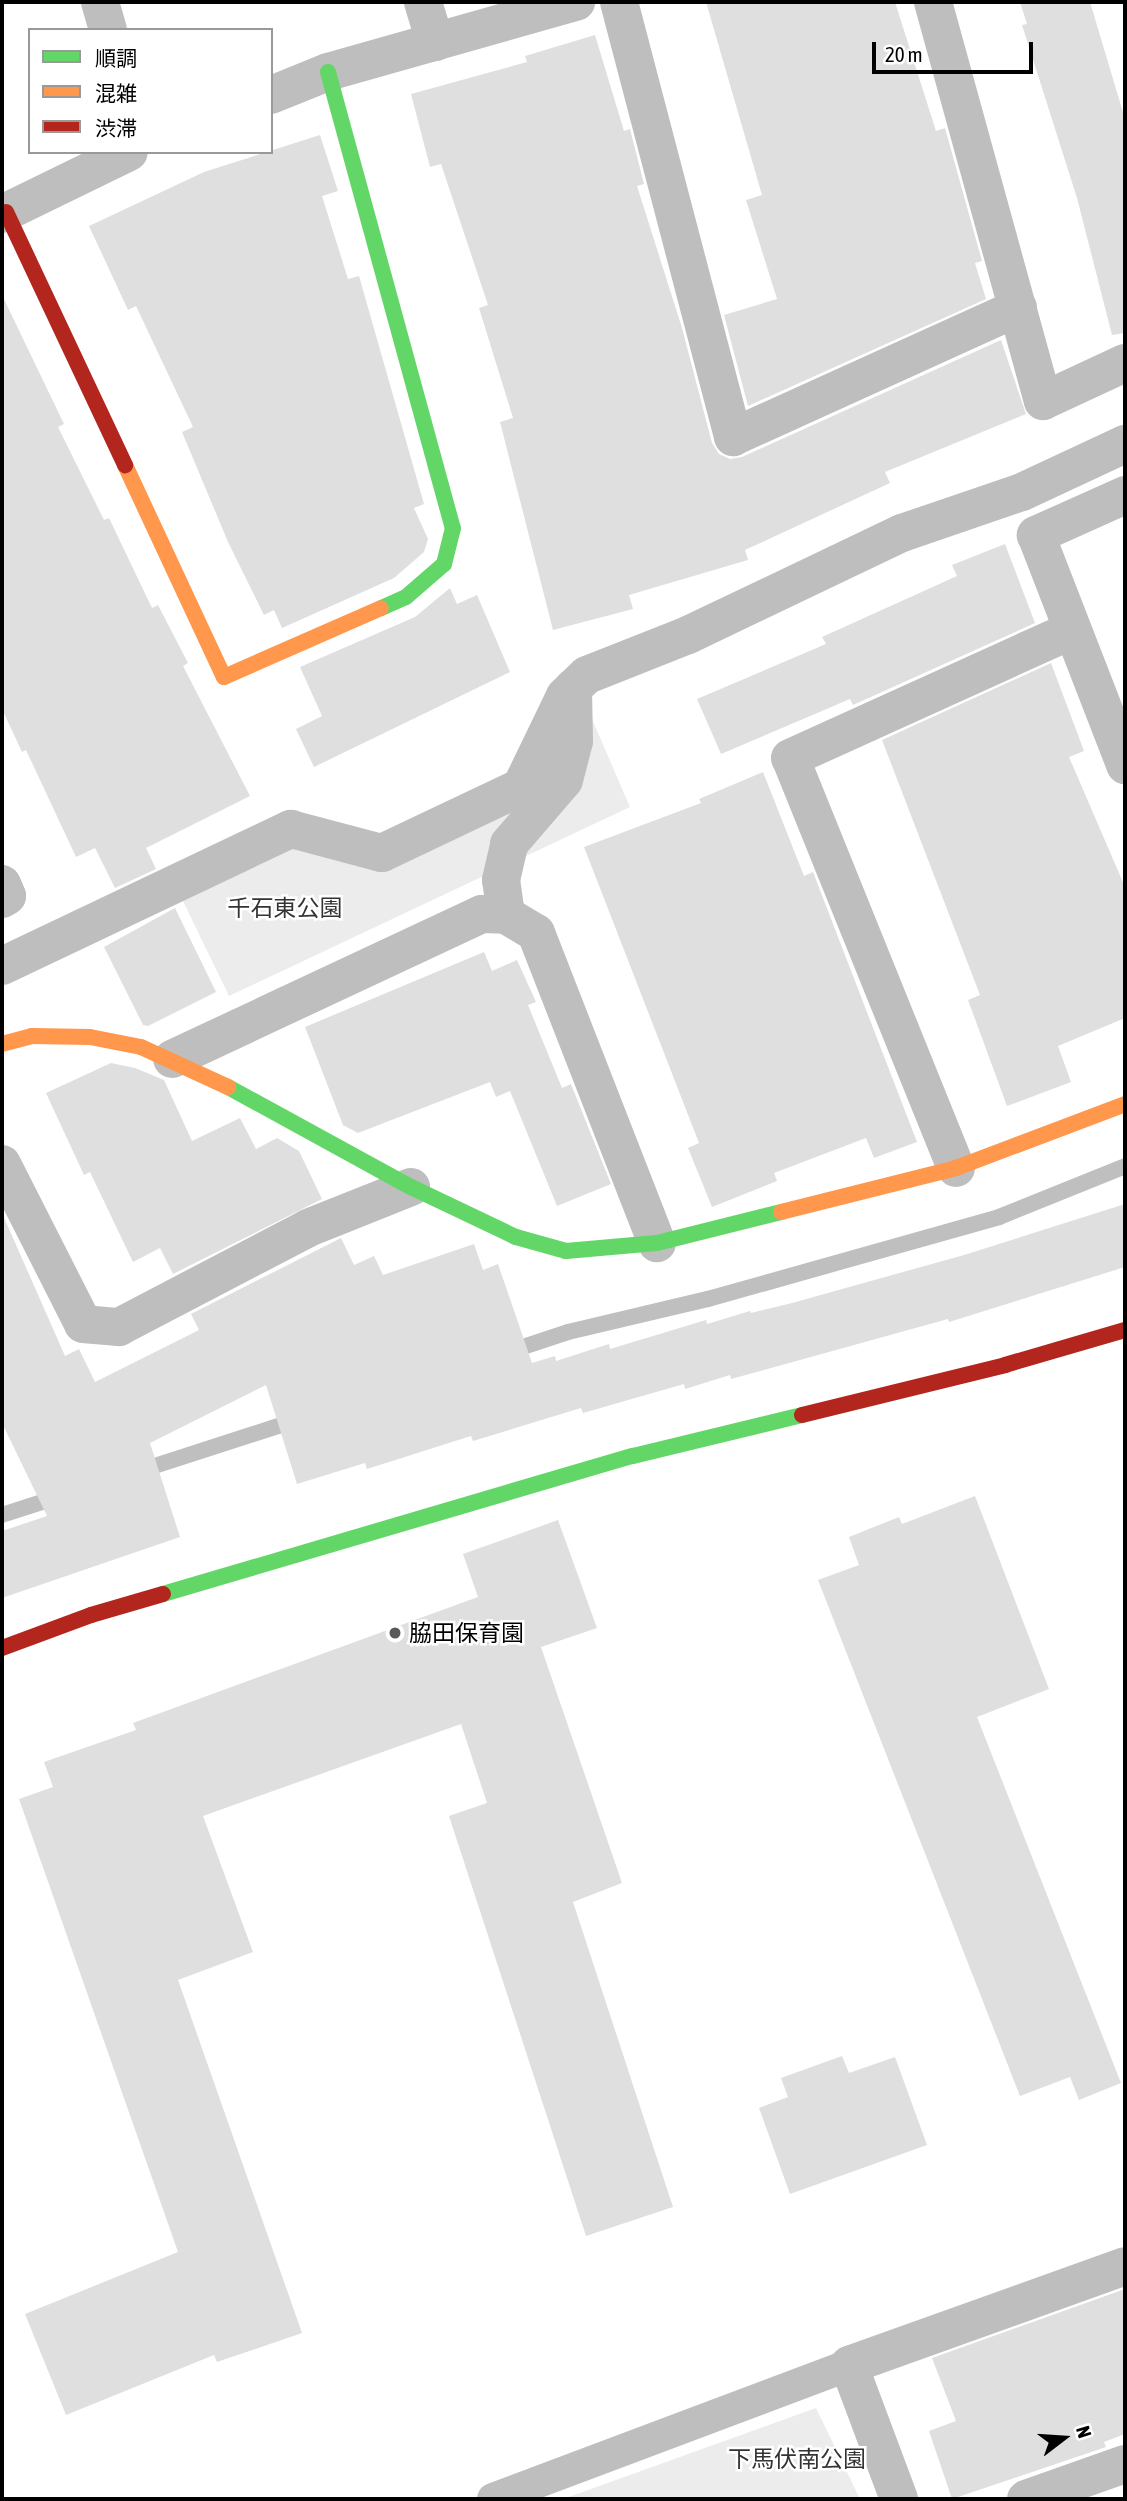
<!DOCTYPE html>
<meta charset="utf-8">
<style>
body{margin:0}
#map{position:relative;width:1127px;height:2501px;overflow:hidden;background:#fff;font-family:"Asap Condensed","Noto Sans JP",sans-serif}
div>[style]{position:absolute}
.green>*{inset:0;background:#ececec}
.stream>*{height:16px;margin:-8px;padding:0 8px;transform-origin:8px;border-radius:8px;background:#bfbfbf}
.building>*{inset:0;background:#dfdfdf}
.lane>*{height:32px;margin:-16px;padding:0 16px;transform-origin:16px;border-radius:16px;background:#bebebe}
.street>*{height:38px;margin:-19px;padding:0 19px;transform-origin:19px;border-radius:19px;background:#bebebe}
.fast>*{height:16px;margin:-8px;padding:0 8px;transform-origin:8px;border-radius:8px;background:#63d668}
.slow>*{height:16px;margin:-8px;padding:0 8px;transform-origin:8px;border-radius:8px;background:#ff974d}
.jam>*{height:16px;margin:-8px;padding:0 8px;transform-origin:8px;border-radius:8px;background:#b3261e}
.dots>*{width:19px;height:19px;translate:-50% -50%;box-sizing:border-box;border:4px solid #fff;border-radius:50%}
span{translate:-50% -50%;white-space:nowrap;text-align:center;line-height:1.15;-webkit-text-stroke:5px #fff;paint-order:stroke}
.park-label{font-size:23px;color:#333}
.poi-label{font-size:23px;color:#000}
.left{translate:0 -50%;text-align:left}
.frame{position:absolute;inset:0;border:4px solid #000;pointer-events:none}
.legend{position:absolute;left:28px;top:28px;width:245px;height:126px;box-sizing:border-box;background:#fff;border:2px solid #999;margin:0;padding:9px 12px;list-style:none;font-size:21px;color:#000}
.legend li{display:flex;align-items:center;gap:14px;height:35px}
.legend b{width:35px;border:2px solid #999}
.north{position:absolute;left:1029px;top:2403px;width:70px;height:70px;-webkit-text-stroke:5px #fff;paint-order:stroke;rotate:73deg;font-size:19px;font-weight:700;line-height:28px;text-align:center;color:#000}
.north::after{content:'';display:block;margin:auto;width:24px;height:32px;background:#000;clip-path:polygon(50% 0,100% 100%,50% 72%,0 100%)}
.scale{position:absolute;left:872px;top:42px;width:161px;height:32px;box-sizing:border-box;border:4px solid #000;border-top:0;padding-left:9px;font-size:21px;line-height:24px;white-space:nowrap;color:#000;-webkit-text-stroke:5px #fff;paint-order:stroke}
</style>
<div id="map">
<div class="green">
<div style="clip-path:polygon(592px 719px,630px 807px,229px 996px,181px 897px,290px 843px,382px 866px)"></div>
<div style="clip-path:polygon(816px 2408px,860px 2499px,563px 2499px)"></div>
</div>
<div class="stream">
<div style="left:508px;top:1352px;width:63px;rotate:-18.4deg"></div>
<div style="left:568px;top:1332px;width:144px;rotate:-13.3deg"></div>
<div style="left:708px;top:1299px;width:302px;rotate:-15.7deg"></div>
<div style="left:999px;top:1217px;width:136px;rotate:-22deg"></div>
<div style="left:139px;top:1471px;width:166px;rotate:-17.9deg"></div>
<div style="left:2px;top:1515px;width:62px;rotate:-17.9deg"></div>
</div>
<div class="building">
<div style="clip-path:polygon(706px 2px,895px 2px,936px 131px,945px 128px,982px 261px,975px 263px,986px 299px,748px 406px,724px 315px,777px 299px,746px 200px,762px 195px)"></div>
<div style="clip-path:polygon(1020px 2px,1090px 2px,1125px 119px,1125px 333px,1112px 335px,1077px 198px,1022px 25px,1027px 24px)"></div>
<div style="clip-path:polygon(595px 35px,624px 131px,630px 129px,644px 184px,637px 186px,682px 328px,712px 443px,719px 454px,730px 459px,742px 457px,1001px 340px,1026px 414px,885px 472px,890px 483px,745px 550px,748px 560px,629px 595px,633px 609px,553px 630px,500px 422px,513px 418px,479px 308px,488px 305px,441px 164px,430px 167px,411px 94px,527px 62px,525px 56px)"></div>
<div style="clip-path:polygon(320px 135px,338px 191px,322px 196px,348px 279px,359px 276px,424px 504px,414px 508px,428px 539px,424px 552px,394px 578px,282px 628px,274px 610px,264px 615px,228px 542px,182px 432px,193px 427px,136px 306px,128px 310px,89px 226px,204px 172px)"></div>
<div style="clip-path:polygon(2px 295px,64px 424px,58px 427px,104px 520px,109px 518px,152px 608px,158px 605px,188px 663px,183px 666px,250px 796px,146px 848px,156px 869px,115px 888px,95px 848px,76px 857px,26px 750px,22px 752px,2px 709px)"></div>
<div style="clip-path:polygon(1005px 544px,1035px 623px,853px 705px,850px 699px,721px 754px,697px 699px,826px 644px,822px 637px,957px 576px,952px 565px)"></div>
<div style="clip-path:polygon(450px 588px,457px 604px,477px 595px,510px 672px,314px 767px,296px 729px,322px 716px,300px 667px,415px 617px)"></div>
<div style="clip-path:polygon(1051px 663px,1084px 751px,1069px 757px,1125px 887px,1125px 1018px,1058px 1046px,1071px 1082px,1007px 1106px,968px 1000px,980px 995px,882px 740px)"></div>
<div style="clip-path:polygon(763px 772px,804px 876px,813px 872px,917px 1142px,874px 1158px,866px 1138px,774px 1173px,777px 1181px,712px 1207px,688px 1148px,699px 1143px,584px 847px,701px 803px,699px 799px)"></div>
<div style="clip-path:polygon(175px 908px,216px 992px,148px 1026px,143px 1025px,104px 947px)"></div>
<div style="clip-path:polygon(484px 952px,492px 971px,517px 960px,536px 1002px,528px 1005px,562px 1088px,571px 1084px,611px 1184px,557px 1206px,510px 1091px,496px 1097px,490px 1082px,358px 1133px,343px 1125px,305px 1027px)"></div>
<div style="clip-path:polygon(111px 1063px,135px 1068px,164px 1080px,192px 1141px,240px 1118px,256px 1149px,277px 1138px,299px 1151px,322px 1199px,173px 1274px,160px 1248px,133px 1262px,90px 1172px,84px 1175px,46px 1093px)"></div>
<div style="clip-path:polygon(1125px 1204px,1125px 1267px,949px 1322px,948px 1319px,731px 1379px,730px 1375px,685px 1389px,684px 1384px,583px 1413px,581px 1408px,473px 1441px,471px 1436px,367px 1469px,365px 1463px,297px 1484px,266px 1385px,150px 1443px,180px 1537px,2px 1598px,2px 1531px,47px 1516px,2px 1423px,2px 1213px,65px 1356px,79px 1349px,95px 1382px,199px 1330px,191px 1314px,341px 1238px,354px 1265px,374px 1256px,383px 1275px,474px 1244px,483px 1270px,498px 1264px,532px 1363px,555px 1356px,556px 1361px,609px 1344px,610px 1349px,706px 1320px,707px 1324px,750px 1311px,751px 1313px,792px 1303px,964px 1255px)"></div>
<div style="clip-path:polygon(975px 1496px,1049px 1689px,977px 1717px,1121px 2083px,1079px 2100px,1070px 2077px,1020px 2096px,818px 1580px,859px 1565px,849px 1537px,899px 1517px,902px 1524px)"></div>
<div style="clip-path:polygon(558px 1520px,597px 1628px,541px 1647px,622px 1883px,573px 1902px,673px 2207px,586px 2236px,449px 1816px,487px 1803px,461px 1724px,203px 1816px,253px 1952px,178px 1980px,302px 2333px,217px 2362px,214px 2355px,66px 2415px,25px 2314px,178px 2252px,19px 1799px,53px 1787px,44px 1762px,136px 1730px,133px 1723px,478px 1597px,463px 1554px)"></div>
<div style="clip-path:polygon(842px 2056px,849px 2073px,895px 2057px,927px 2145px,790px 2194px,759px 2108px,788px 2097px,781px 2078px)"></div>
<div style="clip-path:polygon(1125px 2289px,1125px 2434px,1104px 2442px,1106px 2447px,952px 2499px,929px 2431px,956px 2421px,932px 2358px)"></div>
</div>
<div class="lane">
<div style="left:493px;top:2499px;width:380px;rotate:-20.6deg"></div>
</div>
<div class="street">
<div style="left:100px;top:2px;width:29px;rotate:74deg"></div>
<div style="left:423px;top:2px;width:42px;rotate:73.3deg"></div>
<div style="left:619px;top:2px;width:450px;rotate:75.3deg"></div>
<div style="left:733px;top:437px;width:313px;rotate:-24.4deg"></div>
<div style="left:933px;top:2px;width:414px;rotate:74.6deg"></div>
<div style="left:1043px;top:401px;width:90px;rotate:-24.9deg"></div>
<div style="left:271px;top:95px;width:61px;rotate:-22deg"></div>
<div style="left:328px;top:72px;width:258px;rotate:-15.8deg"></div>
<div style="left:2px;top:214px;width:141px;rotate:-26deg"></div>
<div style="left:1125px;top:495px;width:98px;rotate:155.8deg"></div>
<div style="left:1036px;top:535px;width:247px;rotate:68.8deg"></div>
<div style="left:2px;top:884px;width:13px;rotate:67deg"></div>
<div style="left:7px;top:896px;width:6px;rotate:149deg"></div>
<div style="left:506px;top:915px;width:35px;rotate:-98deg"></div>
<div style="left:501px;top:880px;width:37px;rotate:-77deg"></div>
<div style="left:509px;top:844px;width:84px;rotate:-49.3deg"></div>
<div style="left:564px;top:780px;width:40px;rotate:-75.6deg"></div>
<div style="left:574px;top:741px;width:53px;rotate:-91.1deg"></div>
<div style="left:2px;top:966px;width:320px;rotate:-25.4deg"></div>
<div style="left:291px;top:829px;width:94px;rotate:14.8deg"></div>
<div style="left:382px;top:853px;width:154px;rotate:-25.4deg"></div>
<div style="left:521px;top:787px;width:101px;rotate:-64.2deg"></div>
<div style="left:565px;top:696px;width:30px;rotate:-44deg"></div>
<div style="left:587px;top:675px;width:109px;rotate:-21.6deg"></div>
<div style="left:688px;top:635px;width:237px;rotate:-25.5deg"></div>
<div style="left:902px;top:533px;width:127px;rotate:-18.9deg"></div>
<div style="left:1022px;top:492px;width:114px;rotate:-25deg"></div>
<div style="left:172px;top:1059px;width:342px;rotate:-25.1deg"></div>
<div style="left:482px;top:914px;width:24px;rotate:2deg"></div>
<div style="left:506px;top:915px;width:35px;rotate:31deg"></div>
<div style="left:536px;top:933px;width:333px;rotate:68.7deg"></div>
<div style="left:2px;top:1164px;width:179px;rotate:63.1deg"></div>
<div style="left:83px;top:1324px;width:36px;rotate:5deg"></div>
<div style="left:119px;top:1327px;width:213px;rotate:-27.6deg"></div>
<div style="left:308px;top:1228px;width:111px;rotate:-21.7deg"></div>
<div style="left:956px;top:1168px;width:442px;rotate:-112deg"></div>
<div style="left:790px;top:758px;width:310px;rotate:-24.4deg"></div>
<div style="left:899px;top:2499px;width:143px;rotate:-110.5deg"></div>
<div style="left:849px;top:2365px;width:293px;rotate:-19.7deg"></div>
<div style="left:1026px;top:2499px;width:105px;rotate:-19.5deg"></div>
</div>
<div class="fast">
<div style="left:328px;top:72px;width:473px;rotate:74.7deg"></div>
<div style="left:453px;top:528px;width:37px;rotate:104deg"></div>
<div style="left:444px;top:564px;width:50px;rotate:139deg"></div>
<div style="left:406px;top:597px;width:27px;rotate:156deg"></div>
<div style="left:228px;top:1087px;width:209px;rotate:28.7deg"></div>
<div style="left:411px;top:1187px;width:116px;rotate:25.5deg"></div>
<div style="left:516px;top:1237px;width:52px;rotate:15.6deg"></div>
<div style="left:566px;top:1251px;width:91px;rotate:-5deg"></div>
<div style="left:657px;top:1243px;width:128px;rotate:-14deg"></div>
<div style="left:163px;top:1594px;width:490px;rotate:-16.4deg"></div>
<div style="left:633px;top:1456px;width:174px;rotate:-13.6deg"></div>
</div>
<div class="slow">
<div style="left:125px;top:465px;width:234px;rotate:65deg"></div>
<div style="left:224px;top:677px;width:171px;rotate:-23.7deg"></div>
<div style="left:2px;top:1044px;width:31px;rotate:-15deg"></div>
<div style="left:32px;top:1036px;width:58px;rotate:1deg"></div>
<div style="left:90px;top:1037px;width:52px;rotate:11.1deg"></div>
<div style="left:141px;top:1047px;width:96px;rotate:24.7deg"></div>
<div style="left:781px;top:1212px;width:180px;rotate:-14.1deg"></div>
<div style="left:956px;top:1168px;width:181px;rotate:-20.7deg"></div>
</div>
<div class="jam">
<div style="left:6px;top:212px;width:280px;rotate:64.8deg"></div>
<div style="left:802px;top:1415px;width:209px;rotate:-13.8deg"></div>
<div style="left:1005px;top:1365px;width:125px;rotate:-16.3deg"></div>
<div style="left:2px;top:1648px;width:95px;rotate:-20.3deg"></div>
<div style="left:91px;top:1615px;width:75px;rotate:-16.3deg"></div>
</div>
<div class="dots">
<div style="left:395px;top:1633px;background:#595959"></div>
</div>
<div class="park-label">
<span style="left:285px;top:908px">千石東公園</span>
<span style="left:797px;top:2459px">下馬伏南公園</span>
</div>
<div class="poi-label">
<span class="left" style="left:409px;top:1633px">脇田保育園</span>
</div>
<div class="frame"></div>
<ul class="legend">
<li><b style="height:9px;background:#63d668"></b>順調</li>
<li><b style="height:9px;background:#ff974d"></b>混雑</li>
<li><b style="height:9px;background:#b3261e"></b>渋滞</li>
</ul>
<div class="north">N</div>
<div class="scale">20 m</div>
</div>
